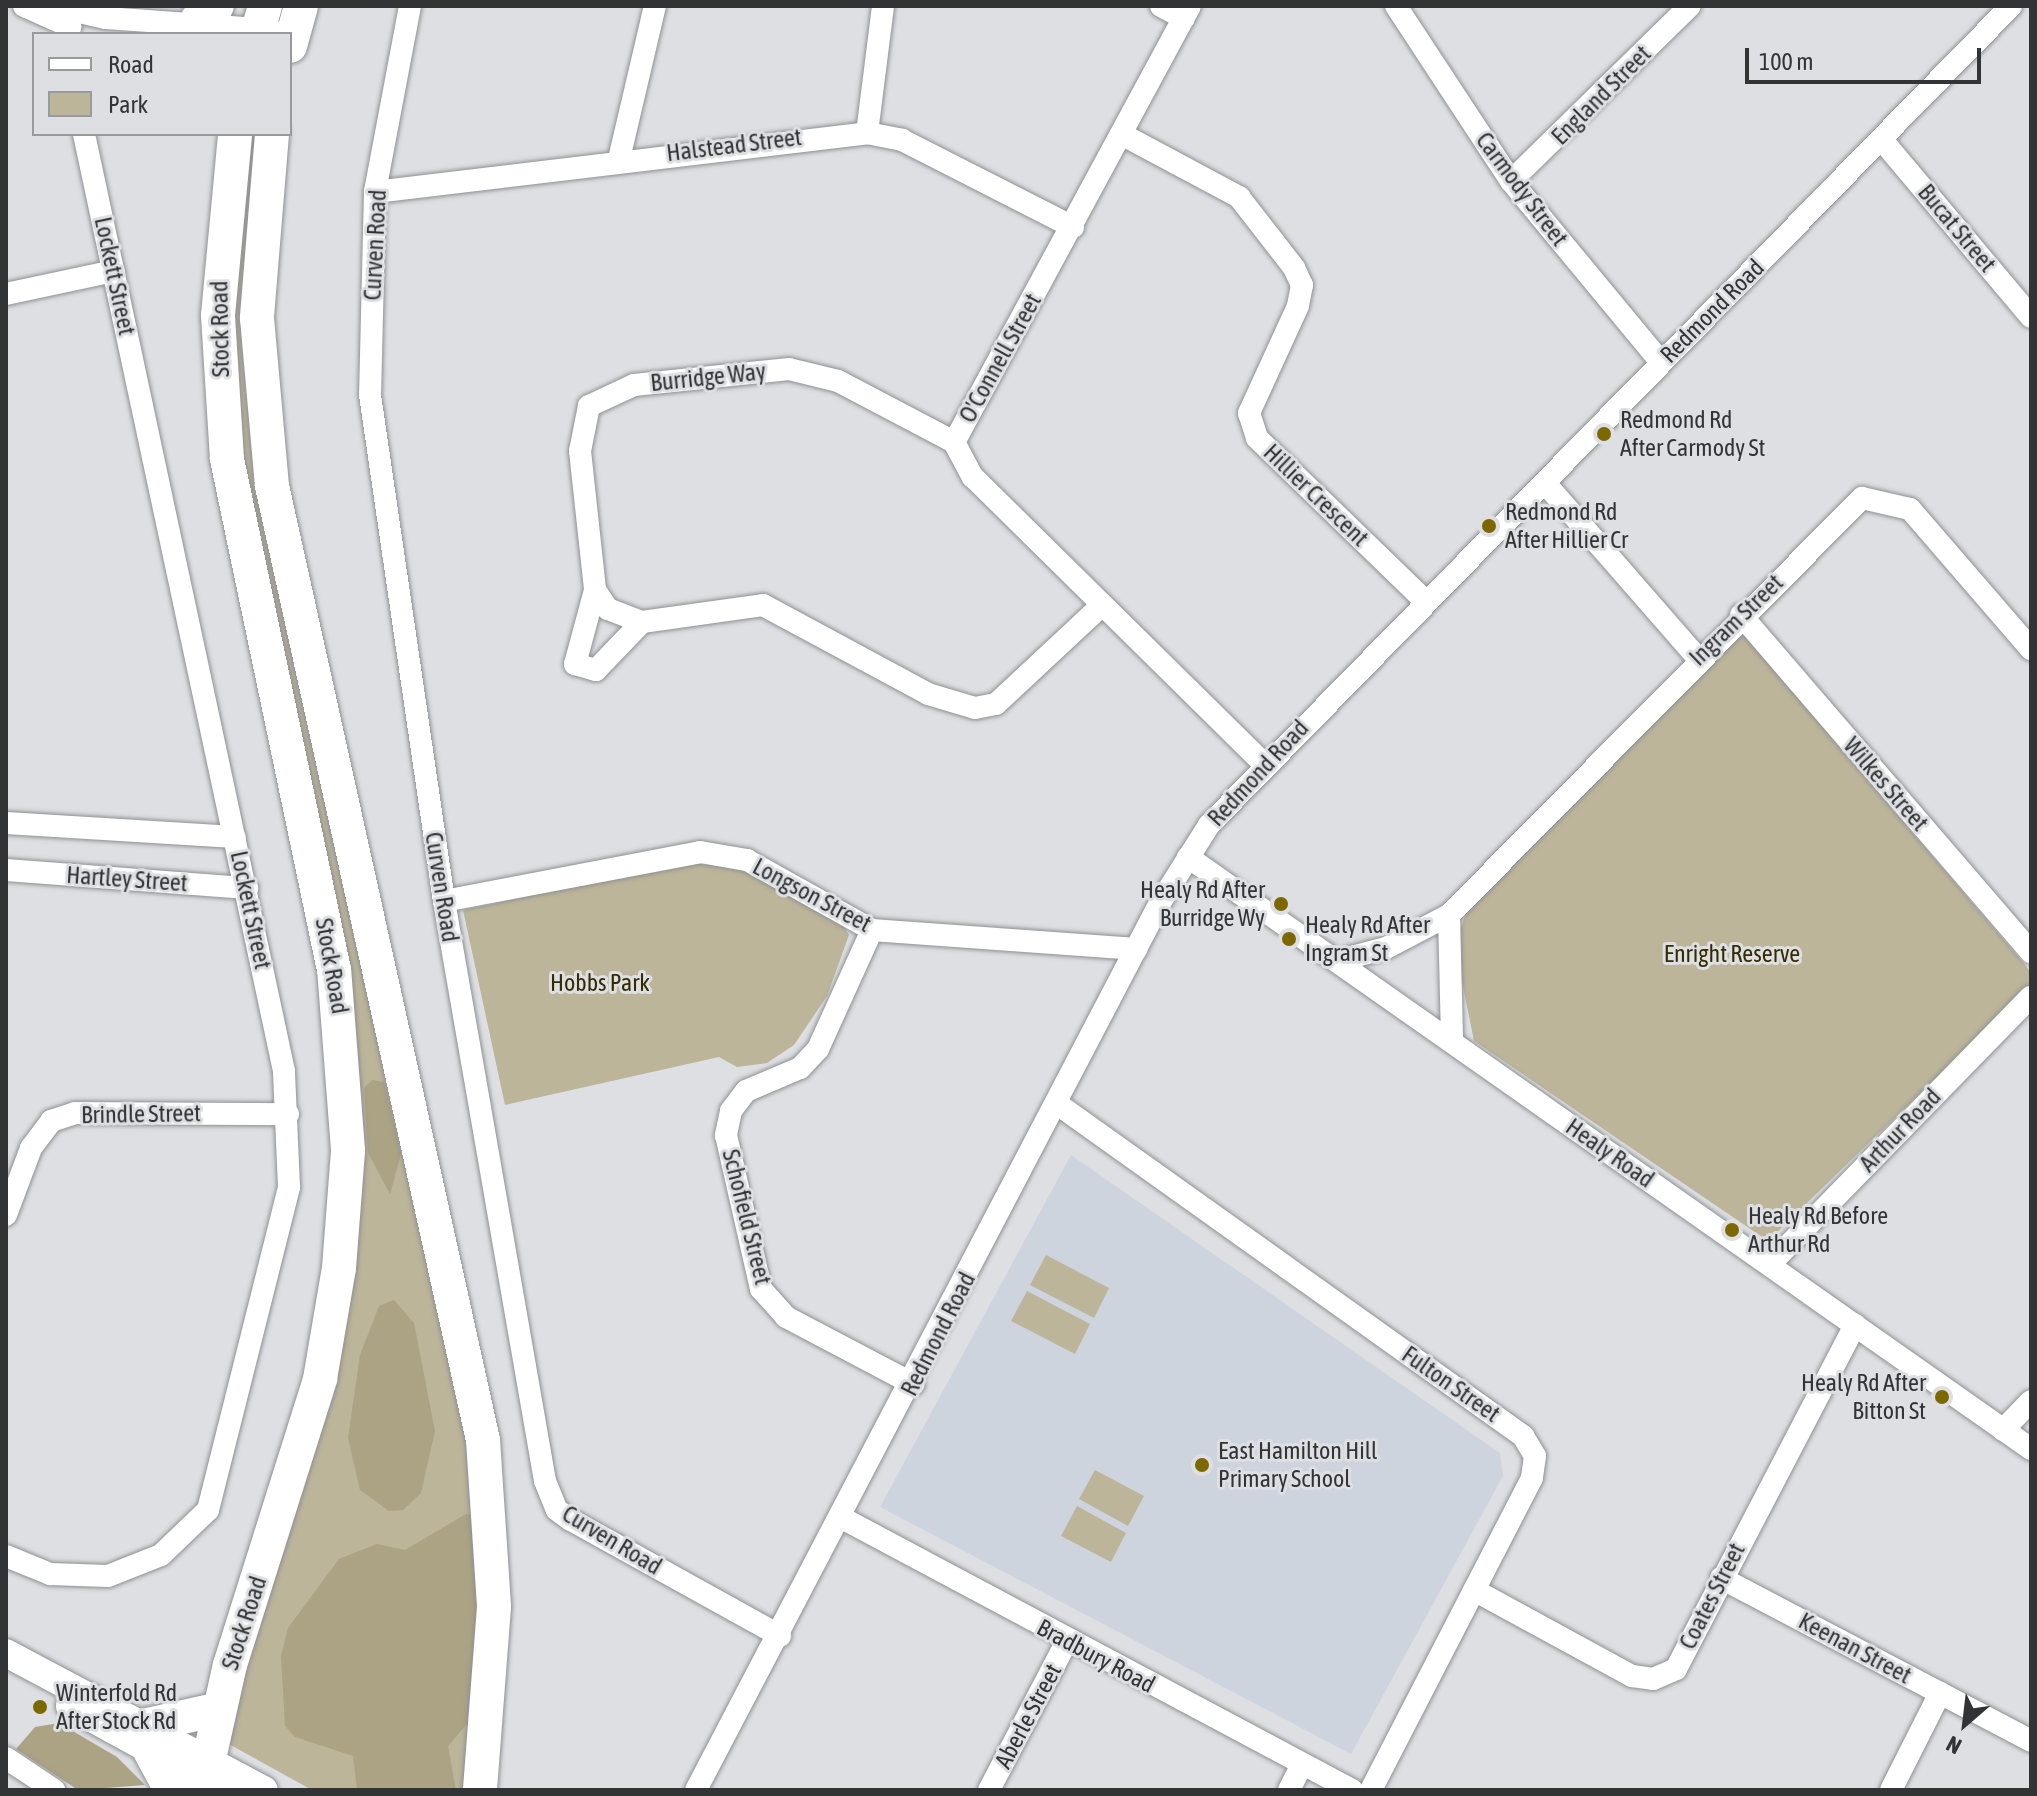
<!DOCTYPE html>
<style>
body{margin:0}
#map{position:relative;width:2037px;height:1796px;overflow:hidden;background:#dddfe3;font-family:"Asap Condensed",sans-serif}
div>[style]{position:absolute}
.built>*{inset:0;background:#ced4de}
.green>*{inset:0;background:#bcb59a}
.forest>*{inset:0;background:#aba384}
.roads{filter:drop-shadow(0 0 2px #8e9093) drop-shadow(0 0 2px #8e9093)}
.minor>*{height:22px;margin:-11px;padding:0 11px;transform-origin:11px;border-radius:11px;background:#fff}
.major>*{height:28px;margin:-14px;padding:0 14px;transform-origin:14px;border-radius:14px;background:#fff}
.highway>*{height:34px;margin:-17px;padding:0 17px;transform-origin:17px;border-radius:17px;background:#fff}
.dots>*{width:22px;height:22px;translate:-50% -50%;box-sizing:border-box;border:4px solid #dddfe3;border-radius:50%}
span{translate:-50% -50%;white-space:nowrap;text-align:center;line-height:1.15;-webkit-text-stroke:6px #dddfe3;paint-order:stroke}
.street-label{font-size:24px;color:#323335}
.poi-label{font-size:24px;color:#323335}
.left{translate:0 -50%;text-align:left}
.right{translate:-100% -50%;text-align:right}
.park-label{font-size:24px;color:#352b01}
.frame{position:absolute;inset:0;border:8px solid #323335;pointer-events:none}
.legend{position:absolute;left:32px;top:32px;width:260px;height:104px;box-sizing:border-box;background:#dddfe3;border:2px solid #999a9d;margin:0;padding:10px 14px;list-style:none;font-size:24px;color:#323335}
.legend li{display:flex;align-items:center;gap:16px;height:40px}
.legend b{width:40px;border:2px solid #999a9d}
.north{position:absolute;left:1925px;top:1684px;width:80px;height:80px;-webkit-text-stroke:6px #dddfe3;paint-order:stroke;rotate:208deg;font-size:22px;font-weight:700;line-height:32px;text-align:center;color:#323335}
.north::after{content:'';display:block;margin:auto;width:28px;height:36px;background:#323335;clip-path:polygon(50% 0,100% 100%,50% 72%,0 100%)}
.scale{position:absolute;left:1745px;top:48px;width:236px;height:36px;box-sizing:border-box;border:4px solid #323335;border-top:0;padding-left:10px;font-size:24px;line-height:28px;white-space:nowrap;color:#323335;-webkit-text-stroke:6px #dddfe3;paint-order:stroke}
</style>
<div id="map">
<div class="built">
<div style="clip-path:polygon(1071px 1155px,1500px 1453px,1503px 1476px,1351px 1754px,880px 1507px)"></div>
</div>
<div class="green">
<div style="clip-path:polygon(246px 134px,262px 134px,246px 284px,473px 1452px,482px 1619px,467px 1790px,312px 1790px,227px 1743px,361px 1153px,362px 1101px,353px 1018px,246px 508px,228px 341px)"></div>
<div style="clip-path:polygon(1745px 636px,2031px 972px,2029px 987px,1768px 1241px,1474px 1041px,1455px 946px,1466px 913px,1730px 639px)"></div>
<div style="clip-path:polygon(687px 863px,739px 867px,838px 917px,849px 935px,827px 996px,794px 1045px,767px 1063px,737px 1067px,719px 1057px,505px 1105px,463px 910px)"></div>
<div style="clip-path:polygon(1046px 1255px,1109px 1288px,1094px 1318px,1030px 1285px)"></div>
<div style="clip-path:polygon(1027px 1291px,1090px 1324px,1075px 1354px,1011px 1321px)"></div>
<div style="clip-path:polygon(1095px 1470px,1144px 1496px,1128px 1526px,1079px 1499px)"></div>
<div style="clip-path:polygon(1077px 1506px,1126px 1533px,1111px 1562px,1061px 1536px)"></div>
</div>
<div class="forest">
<div style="clip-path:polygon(372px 1080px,384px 1082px,401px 1154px,390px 1194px,368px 1153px,364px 1088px)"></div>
<div style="clip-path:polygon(394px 1300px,414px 1323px,435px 1431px,421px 1493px,403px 1510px,389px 1511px,360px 1490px,348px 1438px,360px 1355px,379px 1306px)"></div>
<div style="clip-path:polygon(466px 1514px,474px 1517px,477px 1656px,473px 1717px,448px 1746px,456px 1790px,357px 1790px,353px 1756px,295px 1737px,285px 1726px,281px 1656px,288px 1628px,339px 1559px,377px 1544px,405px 1550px)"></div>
<div style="clip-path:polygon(59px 1723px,117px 1757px,145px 1785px,78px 1790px,16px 1749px,35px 1727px)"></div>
</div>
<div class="roads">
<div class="minor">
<div style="left:24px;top:6px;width:51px;rotate:24.1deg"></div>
<div style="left:52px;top:6px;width:55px;rotate:12.5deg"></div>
<div style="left:106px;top:18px;width:166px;rotate:4.1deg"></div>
<div style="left:410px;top:6px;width:189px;rotate:100.7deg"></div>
<div style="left:375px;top:192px;width:203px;rotate:91.4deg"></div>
<div style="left:370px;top:395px;width:511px;rotate:81.68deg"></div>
<div style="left:444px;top:901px;width:589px;rotate:80.12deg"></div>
<div style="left:545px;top:1481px;width:31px;rotate:68deg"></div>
<div style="left:557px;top:1510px;width:17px;rotate:36deg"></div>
<div style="left:571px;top:1520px;width:239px;rotate:29deg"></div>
<div style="left:1161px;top:6px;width:26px;rotate:28deg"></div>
<div style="left:1190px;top:6px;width:496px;rotate:118.4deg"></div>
<div style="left:954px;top:442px;width:40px;rotate:62deg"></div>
<div style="left:973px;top:477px;width:409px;rotate:44.6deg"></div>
<div style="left:1396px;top:6px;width:209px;rotate:56.7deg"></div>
<div style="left:1511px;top:181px;width:235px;rotate:50.4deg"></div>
<div style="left:867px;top:133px;width:128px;rotate:-82.8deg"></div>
<div style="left:1123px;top:135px;width:132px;rotate:28.1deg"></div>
<div style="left:1239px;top:197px;width:90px;rotate:52.2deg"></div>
<div style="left:1294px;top:268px;width:19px;rotate:65deg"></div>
<div style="left:1302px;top:285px;width:21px;rotate:101deg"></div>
<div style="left:1298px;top:306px;width:118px;rotate:114.6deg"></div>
<div style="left:1249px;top:413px;width:26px;rotate:72deg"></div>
<div style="left:1257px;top:438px;width:234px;rotate:44.1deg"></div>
<div style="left:1882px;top:140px;width:231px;rotate:49.9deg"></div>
<div style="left:619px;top:159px;width:157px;rotate:-76.8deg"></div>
<div style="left:1511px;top:181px;width:250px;rotate:-44.4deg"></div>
<div style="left:375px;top:192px;width:496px;rotate:-6.8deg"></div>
<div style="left:867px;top:133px;width:36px;rotate:11deg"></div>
<div style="left:902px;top:140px;width:192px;rotate:27deg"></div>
<div style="left:6px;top:294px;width:110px;rotate:-12deg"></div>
<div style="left:954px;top:442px;width:131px;rotate:-152.3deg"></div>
<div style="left:838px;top:381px;width:50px;rotate:-166.2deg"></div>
<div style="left:789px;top:369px;width:156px;rotate:174.1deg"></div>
<div style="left:634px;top:385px;width:50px;rotate:155deg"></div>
<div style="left:589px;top:406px;width:46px;rotate:101.3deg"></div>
<div style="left:580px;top:451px;width:140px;rotate:83.8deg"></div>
<div style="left:595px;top:590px;width:23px;rotate:56deg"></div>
<div style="left:608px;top:609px;width:36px;rotate:21deg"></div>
<div style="left:642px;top:622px;width:122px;rotate:-8deg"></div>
<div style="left:763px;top:605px;width:187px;rotate:28.3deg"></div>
<div style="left:928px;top:694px;width:49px;rotate:16.6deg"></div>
<div style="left:975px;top:708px;width:21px;rotate:-11deg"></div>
<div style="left:996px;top:704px;width:145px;rotate:-43deg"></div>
<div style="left:1545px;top:483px;width:231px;rotate:48.9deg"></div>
<div style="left:595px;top:590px;width:77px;rotate:105.1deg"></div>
<div style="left:575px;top:664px;width:22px;rotate:16deg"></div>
<div style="left:596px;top:670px;width:66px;rotate:-46.2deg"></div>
<div style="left:1741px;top:615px;width:445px;rotate:49.3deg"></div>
<div style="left:6px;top:823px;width:229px;rotate:3.5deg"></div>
<div style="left:1188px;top:857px;width:1030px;rotate:35.08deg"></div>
<div style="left:6px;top:870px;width:242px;rotate:4.3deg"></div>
<div style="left:444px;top:901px;width:261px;rotate:-10.8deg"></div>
<div style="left:700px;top:852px;width:48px;rotate:9.7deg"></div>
<div style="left:747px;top:860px;width:143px;rotate:29.2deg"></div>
<div style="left:872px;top:930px;width:265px;rotate:4.1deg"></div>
<div style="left:1449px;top:915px;width:127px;rotate:88.6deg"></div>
<div style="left:872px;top:930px;width:131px;rotate:114.4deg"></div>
<div style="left:818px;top:1049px;width:26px;rotate:133deg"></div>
<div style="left:800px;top:1068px;width:59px;rotate:156.9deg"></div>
<div style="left:746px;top:1091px;width:25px;rotate:127deg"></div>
<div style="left:731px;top:1111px;width:25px;rotate:102deg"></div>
<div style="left:726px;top:1135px;width:158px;rotate:77.2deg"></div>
<div style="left:761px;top:1289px;width:38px;rotate:48deg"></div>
<div style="left:786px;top:1317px;width:144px;rotate:27.8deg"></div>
<div style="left:1337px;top:961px;width:51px;rotate:-14.9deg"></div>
<div style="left:1386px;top:948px;width:71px;rotate:-27.6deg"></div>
<div style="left:1449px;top:915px;width:587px;rotate:-45.28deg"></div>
<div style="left:1862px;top:498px;width:49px;rotate:12.9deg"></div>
<div style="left:1910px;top:509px;width:185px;rotate:49.2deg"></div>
<div style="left:1056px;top:1103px;width:574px;rotate:35.49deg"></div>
<div style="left:1523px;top:1436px;width:23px;rotate:59deg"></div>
<div style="left:1535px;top:1456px;width:22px;rotate:98deg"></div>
<div style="left:1532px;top:1478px;width:351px;rotate:117.3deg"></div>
<div style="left:6px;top:1215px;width:72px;rotate:-69.5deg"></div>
<div style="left:31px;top:1148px;width:34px;rotate:-53deg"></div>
<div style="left:51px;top:1121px;width:25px;rotate:-18deg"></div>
<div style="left:75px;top:1113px;width:213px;rotate:0.3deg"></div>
<div style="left:1770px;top:1264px;width:373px;rotate:-45.7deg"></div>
<div style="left:2003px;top:1430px;width:40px;rotate:-46deg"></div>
<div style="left:842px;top:1518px;width:578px;rotate:28.07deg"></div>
<div style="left:6px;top:1556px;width:48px;rotate:22.2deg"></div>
<div style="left:50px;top:1574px;width:58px;rotate:2deg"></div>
<div style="left:108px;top:1576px;width:57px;rotate:-21.6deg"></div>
<div style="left:161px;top:1555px;width:65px;rotate:-43.8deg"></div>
<div style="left:208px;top:1510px;width:333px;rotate:-75.9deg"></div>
<div style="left:289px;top:1187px;width:116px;rotate:-92.5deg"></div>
<div style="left:284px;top:1071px;width:958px;rotate:-102.05deg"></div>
<div style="left:1721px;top:1578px;width:350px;rotate:27.7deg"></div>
<div style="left:1474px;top:1590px;width:180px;rotate:28.6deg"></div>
<div style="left:1632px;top:1676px;width:21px;rotate:8deg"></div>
<div style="left:1653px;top:1679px;width:25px;rotate:-23deg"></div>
<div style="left:1676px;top:1669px;width:388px;rotate:-62.5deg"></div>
<div style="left:6px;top:1758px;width:58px;rotate:33.7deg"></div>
<div style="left:696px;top:1790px;width:1003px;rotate:-62.39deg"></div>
<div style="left:1161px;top:901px;width:90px;rotate:-57.7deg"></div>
<div style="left:1209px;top:825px;width:1146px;rotate:-45.6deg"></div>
<div style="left:989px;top:1790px;width:168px;rotate:-62.4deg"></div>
<div style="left:1289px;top:1790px;width:28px;rotate:-63deg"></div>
<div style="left:1891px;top:1790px;width:109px;rotate:-63.2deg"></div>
</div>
<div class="major">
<div style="left:6px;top:1653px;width:292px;rotate:28deg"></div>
<div style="left:70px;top:1706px;width:171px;rotate:28.7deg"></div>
</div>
<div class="highway">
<div style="left:197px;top:20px;width:24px;rotate:-35deg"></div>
<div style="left:257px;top:34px;width:29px;rotate:-74deg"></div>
<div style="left:290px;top:46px;width:41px;rotate:-74.6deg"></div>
<div style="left:272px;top:134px;width:185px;rotate:94.7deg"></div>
<div style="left:257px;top:318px;width:169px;rotate:84.9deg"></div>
<div style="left:272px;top:486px;width:977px;rotate:77.53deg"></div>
<div style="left:483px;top:1440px;width:167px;rotate:86.2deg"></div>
<div style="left:494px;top:1607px;width:184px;rotate:94.4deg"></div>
<div style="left:147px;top:1725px;width:74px;rotate:-12.5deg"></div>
<div style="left:150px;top:1751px;width:44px;rotate:61.7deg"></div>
<div style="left:202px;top:1790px;width:128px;rotate:-77.4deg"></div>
<div style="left:230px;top:1665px;width:300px;rotate:-72.5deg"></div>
<div style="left:320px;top:1379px;width:113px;rotate:-80.3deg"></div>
<div style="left:339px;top:1268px;width:118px;rotate:-85.6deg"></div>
<div style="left:348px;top:1150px;width:181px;rotate:-94.4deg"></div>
<div style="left:334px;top:970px;width:522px;rotate:-101.83deg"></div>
<div style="left:227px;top:459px;width:144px;rotate:-93.6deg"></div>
<div style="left:218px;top:315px;width:182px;rotate:-84.6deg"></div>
</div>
</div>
<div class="dots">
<div style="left:1604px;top:434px;background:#7d6800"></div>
<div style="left:1489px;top:526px;background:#7d6800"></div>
<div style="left:1281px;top:904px;background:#7d6800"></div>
<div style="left:1289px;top:939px;background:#7d6800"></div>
<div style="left:1732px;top:1230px;background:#7d6800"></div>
<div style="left:1942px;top:1397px;background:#7d6800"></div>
<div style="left:1202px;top:1465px;background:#7d6800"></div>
<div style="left:40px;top:1707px;background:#7d6800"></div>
</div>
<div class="street-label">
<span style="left:1601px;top:95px;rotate:-45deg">England Street</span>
<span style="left:734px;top:145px;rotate:-7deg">Halstead Street</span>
<span style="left:1522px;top:189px;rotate:53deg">Carmody Street</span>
<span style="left:1957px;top:228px;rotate:50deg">Bucat Street</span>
<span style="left:375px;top:245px;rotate:-87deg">Curven Road</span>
<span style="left:115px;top:276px;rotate:78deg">Lockett Street</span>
<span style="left:1712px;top:311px;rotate:-45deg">Redmond Road</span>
<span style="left:220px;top:329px;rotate:-91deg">Stock Road</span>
<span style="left:1000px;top:358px;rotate:-61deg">O'Connell Street</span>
<span style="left:708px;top:377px;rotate:-6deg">Burridge Way</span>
<span style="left:1316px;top:495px;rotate:44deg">Hillier Crescent</span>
<span style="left:1736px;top:620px;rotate:-44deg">Ingram Street</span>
<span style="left:1258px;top:773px;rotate:-47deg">Redmond Road</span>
<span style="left:1886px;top:784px;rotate:49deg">Wilkes Street</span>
<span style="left:127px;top:879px;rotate:4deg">Hartley Street</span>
<span style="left:442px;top:887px;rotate:81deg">Curven Road</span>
<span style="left:812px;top:895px;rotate:28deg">Longson Street</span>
<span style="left:251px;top:910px;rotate:78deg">Lockett Street</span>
<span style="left:332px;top:966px;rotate:80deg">Stock Road</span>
<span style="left:141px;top:1114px;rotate:-1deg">Brindle Street</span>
<span style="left:1900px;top:1130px;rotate:-46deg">Arthur Road</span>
<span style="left:1610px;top:1153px;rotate:35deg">Healy Road</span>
<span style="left:747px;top:1217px;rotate:76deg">Schofield Street</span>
<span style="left:938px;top:1334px;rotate:-63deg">Redmond Road</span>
<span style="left:1451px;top:1384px;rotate:35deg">Fulton Street</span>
<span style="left:612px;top:1540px;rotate:31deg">Curven Road</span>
<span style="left:1712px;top:1596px;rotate:-63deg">Coates Street</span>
<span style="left:244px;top:1623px;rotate:-72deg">Stock Road</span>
<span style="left:1855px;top:1648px;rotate:28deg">Keenan Street</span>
<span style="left:1096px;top:1656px;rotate:28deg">Bradbury Road</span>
<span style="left:1028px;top:1716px;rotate:-62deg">Aberle Street</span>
</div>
<div class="poi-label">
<span class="left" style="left:1620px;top:434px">Redmond Rd<br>After Carmody St</span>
<span class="left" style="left:1505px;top:526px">Redmond Rd<br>After Hillier Cr</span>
<span class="right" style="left:1265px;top:904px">Healy Rd After<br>Burridge Wy</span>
<span class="left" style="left:1305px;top:939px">Healy Rd After<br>Ingram St</span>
<span class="left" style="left:1748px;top:1230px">Healy Rd Before<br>Arthur Rd</span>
<span class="right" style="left:1926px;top:1397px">Healy Rd After<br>Bitton St</span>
<span class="left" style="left:1218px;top:1465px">East Hamilton Hill<br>Primary School</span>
<span class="left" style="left:56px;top:1707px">Winterfold Rd<br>After Stock Rd</span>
</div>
<div class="park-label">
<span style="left:1732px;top:954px">Enright Reserve</span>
<span style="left:600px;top:983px">Hobbs Park</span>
</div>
<div class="frame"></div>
<ul class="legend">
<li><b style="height:10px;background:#fff"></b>Road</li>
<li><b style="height:22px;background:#bcb59a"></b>Park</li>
</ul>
<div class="north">N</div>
<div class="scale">100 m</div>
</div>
